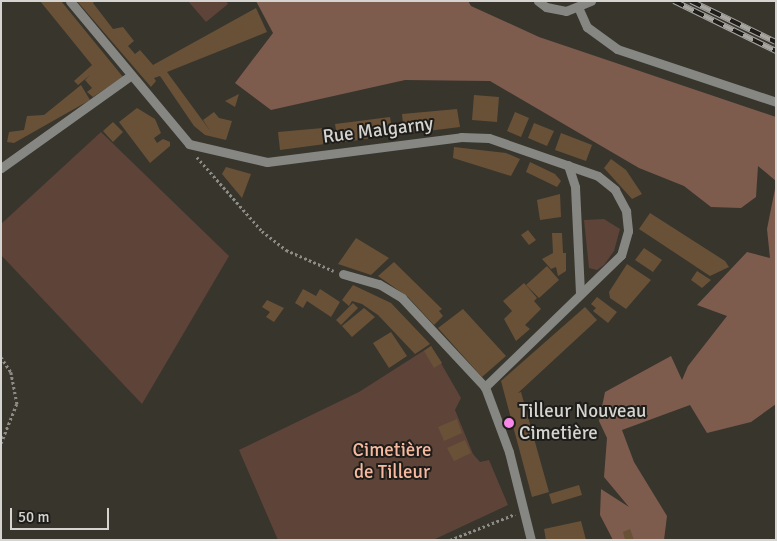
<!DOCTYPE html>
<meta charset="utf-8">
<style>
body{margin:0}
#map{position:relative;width:777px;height:541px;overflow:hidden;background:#38352d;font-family:Signika,sans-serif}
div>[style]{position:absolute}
.green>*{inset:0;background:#5e4339}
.forest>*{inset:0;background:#7d5c4e}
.building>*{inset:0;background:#695138}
.path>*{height:2.5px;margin-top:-1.25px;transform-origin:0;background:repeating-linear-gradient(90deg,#8d8b85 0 2.5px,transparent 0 5px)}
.minor>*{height:9px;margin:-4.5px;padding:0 4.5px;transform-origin:4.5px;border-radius:4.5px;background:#868783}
.rail>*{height:5.5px;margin-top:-2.75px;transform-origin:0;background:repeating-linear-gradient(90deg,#1e1d19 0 11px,#a7a5a0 0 22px);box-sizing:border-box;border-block:1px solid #a7a5a0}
.dots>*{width:14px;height:14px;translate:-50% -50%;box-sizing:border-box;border:2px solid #1e1d19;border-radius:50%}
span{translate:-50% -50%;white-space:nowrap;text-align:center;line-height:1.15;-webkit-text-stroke:4px #1e1d19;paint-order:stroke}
.street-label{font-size:19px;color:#d6d4d0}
.poi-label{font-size:19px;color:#d6d4d0}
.left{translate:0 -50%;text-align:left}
.park-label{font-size:19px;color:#f7baa1}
.frame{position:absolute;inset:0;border:2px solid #d6d4d0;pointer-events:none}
.scale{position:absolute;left:10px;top:508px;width:99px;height:22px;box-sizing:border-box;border:2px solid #d6d4d0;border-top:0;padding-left:6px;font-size:15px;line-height:18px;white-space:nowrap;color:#d6d4d0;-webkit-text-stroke:4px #1e1d19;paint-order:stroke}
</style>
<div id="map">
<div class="green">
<div style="clip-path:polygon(188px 1px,226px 1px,228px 4px,206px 22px)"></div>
<div style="clip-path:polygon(101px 132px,229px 256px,142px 404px,1px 255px,1px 224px)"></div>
<div style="clip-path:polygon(604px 219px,620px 229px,614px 251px,604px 265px,597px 270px,589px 268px,584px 220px)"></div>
<div style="clip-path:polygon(431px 346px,461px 398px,455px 410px,473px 454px,480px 462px,489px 460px,508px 505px,433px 540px,278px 540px,239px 450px,359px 392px)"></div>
</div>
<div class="forest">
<div style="clip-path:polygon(256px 1px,468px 1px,471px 6px,539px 37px,776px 117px,776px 181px,758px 166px,756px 197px,741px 208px,711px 207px,684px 186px,639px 168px,490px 81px,405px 80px,271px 110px,235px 83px,273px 33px)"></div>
<div style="clip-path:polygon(776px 184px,776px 404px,751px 422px,707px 433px,690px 405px,622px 430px,634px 462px,667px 516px,664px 540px,613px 540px,600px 515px,601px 489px,629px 507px,604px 477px,607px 438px,599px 421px,605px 392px,671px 356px,682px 380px,688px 366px,727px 316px,697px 305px,747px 252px,770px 258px,767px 229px)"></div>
</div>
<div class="building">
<div style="clip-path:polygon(40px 1px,61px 1px,123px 77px,93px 97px,87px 92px,92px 88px,85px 80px,90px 75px,78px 85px,74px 81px,92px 65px)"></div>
<div style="clip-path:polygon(77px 1px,95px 1px,93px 3px,113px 29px,123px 27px,134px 41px,128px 46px,135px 54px,140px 50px,153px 65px,256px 8px,267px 32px,167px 72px,211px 132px,203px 120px,214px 112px,219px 118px,232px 121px,226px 140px,205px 135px,194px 126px,160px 76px,154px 78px,156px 81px,151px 87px)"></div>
<div style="clip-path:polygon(81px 85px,90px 100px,14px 143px,7px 142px,9px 132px,24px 130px,27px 116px,44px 115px)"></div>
<div style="clip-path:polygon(239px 94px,235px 107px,225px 101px)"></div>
<div style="clip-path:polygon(474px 95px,499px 97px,497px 122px,472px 120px)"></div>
<div style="clip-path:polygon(137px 108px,155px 119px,161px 133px,154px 138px,157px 143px,163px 139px,170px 142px,170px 146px,150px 163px,119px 122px)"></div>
<div style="clip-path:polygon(457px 109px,460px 127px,404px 134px,402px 114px)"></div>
<div style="clip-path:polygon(515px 112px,529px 118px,521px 137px,507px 131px)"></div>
<div style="clip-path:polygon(390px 117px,393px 135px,338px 143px,335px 124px)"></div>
<div style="clip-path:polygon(113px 122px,123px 132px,113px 142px,103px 131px)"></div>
<div style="clip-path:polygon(534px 123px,554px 131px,547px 146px,528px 138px)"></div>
<div style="clip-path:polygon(323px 128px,325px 144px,280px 150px,278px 132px)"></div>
<div style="clip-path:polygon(561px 133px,592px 145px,586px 161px,555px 150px)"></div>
<div style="clip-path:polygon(454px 147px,506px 153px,520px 159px,511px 176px,453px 158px)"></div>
<div style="clip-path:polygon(611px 159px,626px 170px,642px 194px,632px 199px,604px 168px)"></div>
<div style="clip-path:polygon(530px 162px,555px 174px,561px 181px,557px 187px,526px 172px)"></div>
<div style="clip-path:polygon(226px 167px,251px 174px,242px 198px,222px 174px)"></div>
<div style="clip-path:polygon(560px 194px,561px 217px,540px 220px,537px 200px)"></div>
<div style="clip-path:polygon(650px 213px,725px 261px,729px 267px,710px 276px,639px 229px)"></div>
<div style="clip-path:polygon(528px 230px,536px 240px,529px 245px,521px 235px)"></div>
<div style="clip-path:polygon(552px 233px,562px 233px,563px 253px,566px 253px,566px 271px,558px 276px,556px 267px,551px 269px,542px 259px,553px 253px)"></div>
<div style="clip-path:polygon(356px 238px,389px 258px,371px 275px,338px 264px)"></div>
<div style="clip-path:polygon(644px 248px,662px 260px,653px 272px,635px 260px)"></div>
<div style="clip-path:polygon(394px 262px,442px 309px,439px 311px,443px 316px,434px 325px,408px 297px,378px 276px)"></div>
<div style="clip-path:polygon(627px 264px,651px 280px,626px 309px,610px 298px,609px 292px)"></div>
<div style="clip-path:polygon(547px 266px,559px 280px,539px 298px,526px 285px)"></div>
<div style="clip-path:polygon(697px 271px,711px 280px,702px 288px,691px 280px)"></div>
<div style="clip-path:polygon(524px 283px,537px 298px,534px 301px,541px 309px,525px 325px,530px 329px,516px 341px,504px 319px,512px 311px,503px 301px)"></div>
<div style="clip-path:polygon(353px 285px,391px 303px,430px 344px,415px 354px,378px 315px,362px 304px,352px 301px,349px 306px,342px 300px)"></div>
<div style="clip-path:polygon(303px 289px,316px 296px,320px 289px,340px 302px,331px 317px,307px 301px,303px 308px,295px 303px)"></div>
<div style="clip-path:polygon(597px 297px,617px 312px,608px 323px,593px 311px,596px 308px,591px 304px)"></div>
<div style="clip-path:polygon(267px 300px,284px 308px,274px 322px,266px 317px,270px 312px,262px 307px)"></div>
<div style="clip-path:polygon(353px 303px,358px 308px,341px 325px,336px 320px)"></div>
<div style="clip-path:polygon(585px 307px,597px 320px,518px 393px,521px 392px,549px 492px,532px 497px,501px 381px)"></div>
<div style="clip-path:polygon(364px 308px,375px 317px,352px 337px,342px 326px)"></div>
<div style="clip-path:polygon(463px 309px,506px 356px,482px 377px,438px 328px)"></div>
<div style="clip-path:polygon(391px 332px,407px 356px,389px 368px,373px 343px)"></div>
<div style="clip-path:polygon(431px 346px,442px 363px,434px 368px,424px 351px)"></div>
<div style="clip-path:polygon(457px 419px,462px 433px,444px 441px,438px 427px)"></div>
<div style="clip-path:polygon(465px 440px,471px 453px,454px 461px,447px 448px)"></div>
<div style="clip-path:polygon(579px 485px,582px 495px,552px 504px,549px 494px)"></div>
<div style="clip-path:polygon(581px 521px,586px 540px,546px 540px,544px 529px)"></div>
<div style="clip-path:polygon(630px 529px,634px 540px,625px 540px,623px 532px)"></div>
</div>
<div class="path">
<div style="left:197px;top:157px;width:98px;rotate:48.7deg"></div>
<div style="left:262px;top:231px;width:31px;rotate:38deg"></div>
<div style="left:286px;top:250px;width:52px;rotate:23.6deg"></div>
<div style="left:1px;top:357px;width:18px;rotate:56deg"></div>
<div style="left:11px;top:372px;width:33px;rotate:79deg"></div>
<div style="left:17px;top:404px;width:43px;rotate:111.8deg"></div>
<div style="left:450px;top:540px;width:70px;rotate:-21.8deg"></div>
</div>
<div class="minor">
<div style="left:70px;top:1px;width:186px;rotate:50.2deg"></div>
<div style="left:189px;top:144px;width:80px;rotate:13deg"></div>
<div style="left:267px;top:162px;width:196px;rotate:-7.3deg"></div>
<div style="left:461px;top:137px;width:28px;rotate:2deg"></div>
<div style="left:489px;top:138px;width:115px;rotate:19.2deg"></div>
<div style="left:598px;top:176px;width:22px;rotate:39deg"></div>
<div style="left:615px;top:190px;width:24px;rotate:62deg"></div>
<div style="left:626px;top:211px;width:20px;rotate:84deg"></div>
<div style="left:628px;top:231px;width:25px;rotate:106deg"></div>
<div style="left:621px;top:255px;width:190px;rotate:135.9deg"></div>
<div style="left:538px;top:1px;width:10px;rotate:37deg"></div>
<div style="left:546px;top:7px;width:20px;rotate:11deg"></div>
<div style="left:566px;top:11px;width:27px;rotate:-22deg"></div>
<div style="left:578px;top:7px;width:22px;rotate:66deg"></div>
<div style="left:587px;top:27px;width:37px;rotate:36deg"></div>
<div style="left:617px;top:49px;width:168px;rotate:18.4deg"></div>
<div style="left:568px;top:165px;width:23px;rotate:72deg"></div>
<div style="left:575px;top:187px;width:106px;rotate:87.3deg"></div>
<div style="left:1px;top:168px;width:158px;rotate:-35.5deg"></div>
<div style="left:343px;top:274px;width:37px;rotate:16deg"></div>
<div style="left:379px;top:284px;width:27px;rotate:31deg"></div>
<div style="left:402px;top:298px;width:122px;rotate:47deg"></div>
<div style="left:485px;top:387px;width:69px;rotate:69.7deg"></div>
<div style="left:509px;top:452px;width:91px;rotate:76deg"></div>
</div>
<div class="rail">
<div style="left:674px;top:1px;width:114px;rotate:26.1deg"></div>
<div style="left:691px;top:1px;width:94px;rotate:25.8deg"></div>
</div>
<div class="dots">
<div style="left:509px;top:423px;background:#f888ea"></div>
</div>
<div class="street-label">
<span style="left:378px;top:131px;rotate:-7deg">Rue Malgarny</span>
</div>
<div class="poi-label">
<span class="left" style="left:519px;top:423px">Tilleur Nouveau<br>Cimetière</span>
</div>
<div class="park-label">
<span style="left:392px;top:462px">Cimetière<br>de Tilleur</span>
</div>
<div class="frame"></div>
<div class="scale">50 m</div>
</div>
